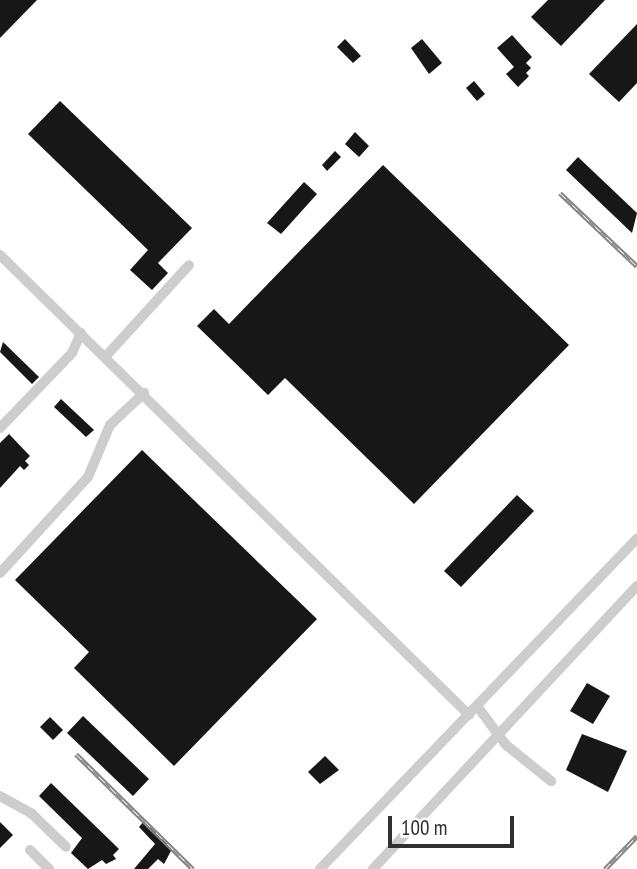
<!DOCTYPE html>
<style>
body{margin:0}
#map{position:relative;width:637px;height:869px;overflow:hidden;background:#fff;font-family:"PT Sans Narrow",sans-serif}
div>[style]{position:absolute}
.building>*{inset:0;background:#171717}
.minor>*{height:10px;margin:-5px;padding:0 5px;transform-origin:5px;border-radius:5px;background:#cdcdcd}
.rail>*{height:5px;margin-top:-2.5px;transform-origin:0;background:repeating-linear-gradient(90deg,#fff 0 8px,#858585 0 16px);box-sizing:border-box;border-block:2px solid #858585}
span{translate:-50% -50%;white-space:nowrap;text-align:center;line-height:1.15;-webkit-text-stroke:7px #fff;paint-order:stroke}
.scale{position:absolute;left:388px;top:816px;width:126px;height:32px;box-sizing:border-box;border:4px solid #303030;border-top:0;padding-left:9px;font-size:21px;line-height:24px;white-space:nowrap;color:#303030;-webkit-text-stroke:5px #fff;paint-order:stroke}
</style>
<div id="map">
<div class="building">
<div style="clip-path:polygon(0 0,37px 0,0 38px)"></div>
<div style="clip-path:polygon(548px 0,605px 0,561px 46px,531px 17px)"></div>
<div style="clip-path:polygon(637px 24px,637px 83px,619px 102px,589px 74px)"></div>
<div style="clip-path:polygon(512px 35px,532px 57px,526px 63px,531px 68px,526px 73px,529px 76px,518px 87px,506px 74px,514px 67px,497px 48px)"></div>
<div style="clip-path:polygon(345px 39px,361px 56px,353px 63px,337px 47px)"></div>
<div style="clip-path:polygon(422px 39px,442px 63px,429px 74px,411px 48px)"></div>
<div style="clip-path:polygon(474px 81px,485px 94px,477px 101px,466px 88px)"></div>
<div style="clip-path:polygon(60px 101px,192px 228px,158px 263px,168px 273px,152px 290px,130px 270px,148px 250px,28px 134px)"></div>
<div style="clip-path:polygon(355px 132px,369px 146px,359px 157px,345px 144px)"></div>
<div style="clip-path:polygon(335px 151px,341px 157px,327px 171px,322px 165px)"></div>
<div style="clip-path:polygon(578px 157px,637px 213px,632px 233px,566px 170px)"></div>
<div style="clip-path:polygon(383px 165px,569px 345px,414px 504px,285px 378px,268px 395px,197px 326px,214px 309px,229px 324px)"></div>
<div style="clip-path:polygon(304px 182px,317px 194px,281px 234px,267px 223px)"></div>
<div style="clip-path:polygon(3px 342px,39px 377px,32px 384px,0 352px)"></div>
<div style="clip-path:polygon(61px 399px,94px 430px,86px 437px,54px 407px)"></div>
<div style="clip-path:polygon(9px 434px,30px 456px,25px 461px,29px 465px,24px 470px,20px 466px,0 488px,0 443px)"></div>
<div style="clip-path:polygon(142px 450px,317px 619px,174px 766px,74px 668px,89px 652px,15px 580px)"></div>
<div style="clip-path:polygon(517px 495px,534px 511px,461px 587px,444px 571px)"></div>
<div style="clip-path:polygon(587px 683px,610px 696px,593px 724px,570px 711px)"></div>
<div style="clip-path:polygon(83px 716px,149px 779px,133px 796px,67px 733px)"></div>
<div style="clip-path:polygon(50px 717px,63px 730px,53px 740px,40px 727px)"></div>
<div style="clip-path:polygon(582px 734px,627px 751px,608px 792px,566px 770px)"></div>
<div style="clip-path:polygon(325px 756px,339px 770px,320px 784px,308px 772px)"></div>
<div style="clip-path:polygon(51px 783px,119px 849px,113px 855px,116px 859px,106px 864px,102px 860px,88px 869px,71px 853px,82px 838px,39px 796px)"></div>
<div style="clip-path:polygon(144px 821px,172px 849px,164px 864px,158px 859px,148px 869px,134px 869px,155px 844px,139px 827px)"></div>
<div style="clip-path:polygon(0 822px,13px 835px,0 848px)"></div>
</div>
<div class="minor">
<div style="left:0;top:255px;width:657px;rotate:44.44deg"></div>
<div style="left:106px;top:356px;width:123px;rotate:-47.6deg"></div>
<div style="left:0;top:428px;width:104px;rotate:-46.2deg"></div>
<div style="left:72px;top:353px;width:22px;rotate:-66deg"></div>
<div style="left:0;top:573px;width:130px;rotate:-47.5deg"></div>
<div style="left:88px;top:477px;width:56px;rotate:-67.1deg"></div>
<div style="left:110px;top:425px;width:47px;rotate:-43.3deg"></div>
<div style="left:477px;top:706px;width:49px;rotate:53.4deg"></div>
<div style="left:506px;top:745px;width:58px;rotate:38.7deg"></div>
<div style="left:0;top:796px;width:37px;rotate:29deg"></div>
<div style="left:32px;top:814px;width:47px;rotate:44.1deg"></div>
<div style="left:30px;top:850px;width:27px;rotate:45deg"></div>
<div style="left:320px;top:869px;width:458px;rotate:-46.2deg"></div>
<div style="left:373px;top:869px;width:387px;rotate:-47deg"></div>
</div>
<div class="rail">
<div style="left:560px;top:193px;width:106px;rotate:43.5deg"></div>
<div style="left:76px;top:754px;width:164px;rotate:44.5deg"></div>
<div style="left:605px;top:869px;width:46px;rotate:-45.9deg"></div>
</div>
<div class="scale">100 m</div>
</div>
